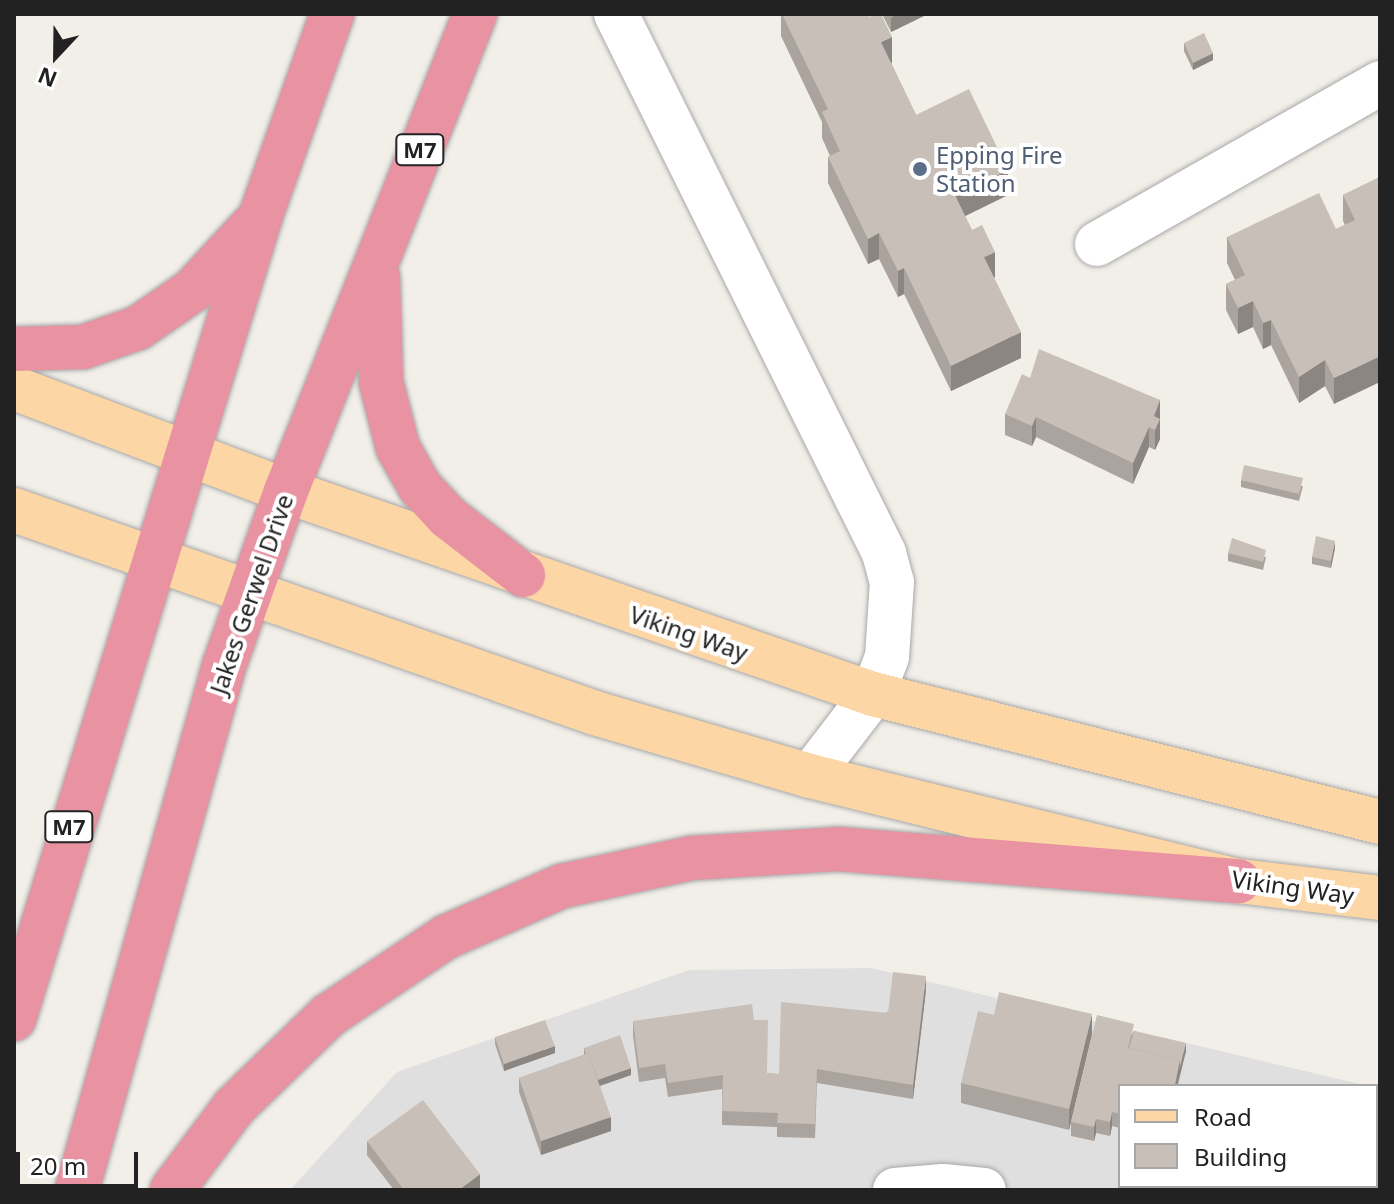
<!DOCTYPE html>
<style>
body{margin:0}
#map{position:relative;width:1394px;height:1204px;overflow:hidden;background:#f2efe9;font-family:"Noto Sans",sans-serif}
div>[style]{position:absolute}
.residential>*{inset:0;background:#e0dfdf}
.roads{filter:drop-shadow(0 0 2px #a9a9a9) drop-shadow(0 0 2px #a9a9a9)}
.minor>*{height:44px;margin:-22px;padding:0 22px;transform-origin:22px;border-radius:22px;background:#fff}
.major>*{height:44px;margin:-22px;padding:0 22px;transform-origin:22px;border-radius:22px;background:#fcd6a4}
.highway>*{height:44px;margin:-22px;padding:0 22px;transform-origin:22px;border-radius:22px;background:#e892a2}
.wall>*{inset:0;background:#aba49e}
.shaded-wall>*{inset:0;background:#8b8681}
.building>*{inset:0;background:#c7bfb8}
.dots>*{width:22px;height:22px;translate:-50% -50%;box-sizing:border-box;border:4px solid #fff;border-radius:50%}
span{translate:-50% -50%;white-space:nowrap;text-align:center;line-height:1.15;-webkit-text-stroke:8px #fff;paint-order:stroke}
.shield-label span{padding:2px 6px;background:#fff;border:2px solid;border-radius:6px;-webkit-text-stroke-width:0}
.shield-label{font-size:22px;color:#222;font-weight:700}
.service-label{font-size:24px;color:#4e5e75}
.left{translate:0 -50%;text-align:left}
.street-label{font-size:24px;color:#222}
.frame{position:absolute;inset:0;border:16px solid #222;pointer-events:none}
.legend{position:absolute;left:1118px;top:1084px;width:260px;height:104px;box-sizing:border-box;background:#fff;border:2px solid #a7a7a7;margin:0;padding:10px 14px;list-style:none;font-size:24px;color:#222}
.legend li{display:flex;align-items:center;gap:16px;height:40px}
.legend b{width:40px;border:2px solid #a7a7a7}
.north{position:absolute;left:16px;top:16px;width:80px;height:80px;-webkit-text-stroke:6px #fff;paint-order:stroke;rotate:202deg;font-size:22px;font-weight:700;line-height:32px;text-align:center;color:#222}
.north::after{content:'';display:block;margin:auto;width:28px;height:36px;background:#222;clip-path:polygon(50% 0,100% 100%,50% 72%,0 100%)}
.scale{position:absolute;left:16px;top:1152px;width:122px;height:36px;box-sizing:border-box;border:4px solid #222;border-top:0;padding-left:10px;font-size:24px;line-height:28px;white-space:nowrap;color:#222;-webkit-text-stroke:6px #fff;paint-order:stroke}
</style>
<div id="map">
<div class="residential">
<div style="clip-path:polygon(871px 968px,1368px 1086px,1120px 1086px,1120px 1186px,1376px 1186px,1376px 1088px,1380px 1190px,290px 1190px,397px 1072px,689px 970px)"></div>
</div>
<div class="roads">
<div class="minor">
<div style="left:616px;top:14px;width:602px;rotate:63.56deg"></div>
<div style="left:884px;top:553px;width:30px;rotate:75deg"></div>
<div style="left:892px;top:582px;width:75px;rotate:93.8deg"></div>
<div style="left:887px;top:657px;width:40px;rotate:111deg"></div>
<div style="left:873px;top:694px;width:103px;rotate:127.5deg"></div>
<div style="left:1097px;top:244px;width:326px;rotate:-29.6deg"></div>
<div style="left:895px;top:1190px;width:48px;rotate:-4.8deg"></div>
<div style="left:943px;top:1186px;width:41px;rotate:5.6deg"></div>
</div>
<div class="major">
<div style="left:14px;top:388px;width:291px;rotate:20.7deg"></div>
<div style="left:286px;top:491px;width:621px;rotate:19.08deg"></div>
<div style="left:873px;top:694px;width:523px;rotate:14.17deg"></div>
<div style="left:14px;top:510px;width:615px;rotate:19.26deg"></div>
<div style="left:595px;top:713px;width:224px;rotate:16.3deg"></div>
<div style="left:810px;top:776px;width:442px;rotate:13.8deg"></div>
<div style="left:1239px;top:881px;width:142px;rotate:6.9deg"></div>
</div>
<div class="highway">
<div style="left:378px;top:278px;width:104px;rotate:88.3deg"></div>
<div style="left:381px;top:382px;width:68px;rotate:75.6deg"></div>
<div style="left:398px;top:448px;width:45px;rotate:60.6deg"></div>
<div style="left:420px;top:487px;width:41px;rotate:47deg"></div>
<div style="left:448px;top:517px;width:95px;rotate:37.7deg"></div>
<div style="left:14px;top:349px;width:69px;rotate:-1.7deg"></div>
<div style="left:83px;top:347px;width:58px;rotate:-19.1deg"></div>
<div style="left:138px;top:328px;width:67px;rotate:-34.6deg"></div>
<div style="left:193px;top:290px;width:87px;rotate:-47.3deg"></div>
<div style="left:14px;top:1019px;width:841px;rotate:-72.92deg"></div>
<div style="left:261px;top:215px;width:213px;rotate:-70.5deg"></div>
<div style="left:77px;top:1190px;width:544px;rotate:-74.33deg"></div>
<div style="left:224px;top:666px;width:186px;rotate:-70.5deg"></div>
<div style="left:286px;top:491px;width:513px;rotate:-68.39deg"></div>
<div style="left:172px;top:1190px;width:104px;rotate:-53.2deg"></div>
<div style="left:234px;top:1107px;width:132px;rotate:-44.1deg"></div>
<div style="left:329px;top:1015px;width:141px;rotate:-33.7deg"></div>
<div style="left:446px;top:937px;width:127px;rotate:-23.7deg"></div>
<div style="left:562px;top:886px;width:133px;rotate:-12.2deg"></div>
<div style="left:692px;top:858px;width:146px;rotate:-3.5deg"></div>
<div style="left:838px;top:849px;width:402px;rotate:4.6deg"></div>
</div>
</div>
<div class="wall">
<div style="clip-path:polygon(781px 14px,867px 14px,892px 63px,891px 63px,916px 115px,1008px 195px,965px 216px,995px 277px,994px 278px,1021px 358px,951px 391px,904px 294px,898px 297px,879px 259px,868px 264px,828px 183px,828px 157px,830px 156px,822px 138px,822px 122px,781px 36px)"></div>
<div style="clip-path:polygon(882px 14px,928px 14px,891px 32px)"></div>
<div style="clip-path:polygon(1184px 43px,1213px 60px,1193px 70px,1184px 51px)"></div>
<div style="clip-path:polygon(1380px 177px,1334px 404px,1325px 386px,1299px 403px,1271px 345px,1263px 349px,1253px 327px,1238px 334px,1226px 310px,1226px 284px,1235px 280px,1227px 263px,1227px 237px,1336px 229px,1345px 225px,1343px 221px,1343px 195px)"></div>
<div style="clip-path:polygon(1030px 378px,1160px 400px,1160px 439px,1155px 450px,1149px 447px,1133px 484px,1036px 437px,1032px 446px,1005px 435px,1005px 414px)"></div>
<div style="clip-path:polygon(1241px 480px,1303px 486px,1299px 501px,1241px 487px)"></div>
<div style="clip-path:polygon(1335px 548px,1331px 568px,1312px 564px,1312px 557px)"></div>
<div style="clip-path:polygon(1228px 553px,1266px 557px,1263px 570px,1228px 561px)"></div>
<div style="clip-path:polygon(926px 990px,913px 1099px,817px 1083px,815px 1138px,777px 1137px,777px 1127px,722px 1125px,722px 1089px,668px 1097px,665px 1078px,639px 1082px,633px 1035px,633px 1021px,754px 1020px,767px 1073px,779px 1074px)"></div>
<div style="clip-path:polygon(1134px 1031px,1186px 1051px,1178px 1085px,1120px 1086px,1120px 1128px,1112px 1126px,1110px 1136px,1096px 1133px,1094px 1141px,1071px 1136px,1071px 1122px)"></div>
<div style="clip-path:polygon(1092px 1034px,1069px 1130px,961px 1103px,961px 1083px)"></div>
<div style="clip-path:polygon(495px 1037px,555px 1053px,504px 1071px,495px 1044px)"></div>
<div style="clip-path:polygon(584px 1048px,631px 1075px,600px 1086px,611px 1131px,541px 1155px,519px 1092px,519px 1078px,584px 1055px)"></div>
<div style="clip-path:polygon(367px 1141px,480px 1188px,477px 1190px,394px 1190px,367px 1155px)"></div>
<div style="clip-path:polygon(1289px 1186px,1376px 1186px,1380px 1190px,1300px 1190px,1289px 1187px)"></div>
</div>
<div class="shaded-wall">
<div style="clip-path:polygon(898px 14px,928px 14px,891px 32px,891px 18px)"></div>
<div style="clip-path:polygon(892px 37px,892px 63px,881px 68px,881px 42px)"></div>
<div style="clip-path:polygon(1213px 53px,1213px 60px,1193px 70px,1193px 63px)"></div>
<div style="clip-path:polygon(1008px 170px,1008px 195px,955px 221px,955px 195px)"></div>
<div style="clip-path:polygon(879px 233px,879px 259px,868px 264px,868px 239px)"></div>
<div style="clip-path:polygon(995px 252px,995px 277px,984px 283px,984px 257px)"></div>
<div style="clip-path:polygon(904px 268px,904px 294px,898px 297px,898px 271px)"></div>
<div style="clip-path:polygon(1253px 301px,1253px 327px,1238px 334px,1238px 308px)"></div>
<div style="clip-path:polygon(1271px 320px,1271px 345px,1263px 349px,1263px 323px)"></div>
<div style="clip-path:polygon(1021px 332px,1021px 358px,951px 391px,951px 366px)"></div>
<div style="clip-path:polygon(1380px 356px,1380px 382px,1334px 404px,1334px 378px)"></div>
<div style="clip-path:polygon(1325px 360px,1325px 386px,1299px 403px,1299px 377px)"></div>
<div style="clip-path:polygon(1160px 400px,1160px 439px,1155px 450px,1155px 430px,1154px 416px)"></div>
<div style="clip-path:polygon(1036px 417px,1036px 437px,1032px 446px,1032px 426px)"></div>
<div style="clip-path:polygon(1149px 427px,1149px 447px,1133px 484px,1133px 463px)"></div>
<div style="clip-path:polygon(1335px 541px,1335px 548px,1331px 568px,1331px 561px)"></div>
<div style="clip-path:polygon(926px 976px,926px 990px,913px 1099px,913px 1085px)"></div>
<div style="clip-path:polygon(1092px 1014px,1092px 1034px,1069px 1130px,1069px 1109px)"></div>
<div style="clip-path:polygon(1186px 1043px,1186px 1051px,1177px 1086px,1175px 1086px,1180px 1060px)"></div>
<div style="clip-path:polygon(555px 1046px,555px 1053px,504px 1071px,504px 1064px)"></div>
<div style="clip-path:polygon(631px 1068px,631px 1075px,596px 1087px,596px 1080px)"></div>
<div style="clip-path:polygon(1112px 1112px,1112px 1126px,1110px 1136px,1110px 1122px)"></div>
<div style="clip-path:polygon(611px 1117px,611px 1131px,541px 1155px,541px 1141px)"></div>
<div style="clip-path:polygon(1096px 1119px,1096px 1133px,1094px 1141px,1094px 1127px)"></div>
<div style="clip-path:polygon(480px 1174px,480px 1188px,477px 1190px,459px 1190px)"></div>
</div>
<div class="building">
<div style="clip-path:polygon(782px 14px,867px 14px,869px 17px,874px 14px,881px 14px,892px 37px,881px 42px,916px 115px,969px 89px,1008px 170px,955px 195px,972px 230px,982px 225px,995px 252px,984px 257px,1021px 332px,951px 366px,904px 268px,898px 271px,879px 233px,868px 239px,828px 157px,840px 151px,822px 112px,828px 109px)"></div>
<div style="clip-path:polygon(1204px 33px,1213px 53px,1193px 63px,1184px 43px)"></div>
<div style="clip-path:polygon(1380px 177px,1380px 356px,1334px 378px,1325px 360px,1299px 377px,1271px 320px,1263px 323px,1253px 301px,1238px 308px,1226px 284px,1245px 275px,1227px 237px,1319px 193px,1336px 229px,1355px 220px,1343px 195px)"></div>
<div style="clip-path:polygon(1039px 349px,1160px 400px,1154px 416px,1160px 419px,1155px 430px,1149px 427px,1133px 463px,1036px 417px,1032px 426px,1005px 414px,1022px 374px,1030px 378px)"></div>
<div style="clip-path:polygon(1244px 465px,1303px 478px,1299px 494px,1241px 480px)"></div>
<div style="clip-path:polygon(1316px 536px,1335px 541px,1331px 561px,1312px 557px)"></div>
<div style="clip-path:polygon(1232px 538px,1266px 550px,1263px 562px,1228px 553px)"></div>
<div style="clip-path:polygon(893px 972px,926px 976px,913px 1085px,817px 1069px,815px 1124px,777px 1123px,778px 1113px,722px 1111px,723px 1075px,668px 1083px,665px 1064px,639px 1068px,633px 1021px,752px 1004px,754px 1020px,768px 1020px,767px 1073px,779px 1074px,781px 1002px,888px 1013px)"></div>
<div style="clip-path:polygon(999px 992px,1092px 1014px,1069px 1109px,961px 1083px,978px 1011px,994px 1015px)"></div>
<div style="clip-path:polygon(1097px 1015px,1134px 1024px,1128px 1048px,1180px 1060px,1175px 1084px,1182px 1086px,1120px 1086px,1120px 1114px,1112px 1112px,1110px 1122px,1096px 1119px,1094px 1127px,1071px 1122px)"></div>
<div style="clip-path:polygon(545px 1020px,555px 1046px,504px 1064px,495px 1037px)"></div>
<div style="clip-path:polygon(1134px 1031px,1186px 1043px,1180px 1067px,1180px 1060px,1129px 1048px)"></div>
<div style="clip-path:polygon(620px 1035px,631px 1068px,598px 1080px,588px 1053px,586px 1054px,584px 1048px)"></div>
<div style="clip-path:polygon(588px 1053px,611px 1117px,541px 1141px,519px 1078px)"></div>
<div style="clip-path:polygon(423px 1100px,480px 1174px,459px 1190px,404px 1190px,367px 1141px)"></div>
<div style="clip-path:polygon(1376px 1110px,1380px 1111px,1380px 1190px,1358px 1190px,1341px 1186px,1376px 1186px)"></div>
</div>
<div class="dots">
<div style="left:920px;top:169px;background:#5c6f8a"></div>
</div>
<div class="shield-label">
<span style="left:420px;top:150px">M7</span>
<span style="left:69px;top:827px">M7</span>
</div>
<div class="service-label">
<span class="left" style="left:936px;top:169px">Epping Fire<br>Station</span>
</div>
<div class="street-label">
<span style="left:251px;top:594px;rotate:-71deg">Jakes Gerwel Drive</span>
<span style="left:689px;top:633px;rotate:19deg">Viking Way</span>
<span style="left:1293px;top:887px;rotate:8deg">Viking Way</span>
</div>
<div class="frame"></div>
<ul class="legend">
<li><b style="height:10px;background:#fcd6a4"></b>Road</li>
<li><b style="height:22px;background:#c7bfb8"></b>Building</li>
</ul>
<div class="north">N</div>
<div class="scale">20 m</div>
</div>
